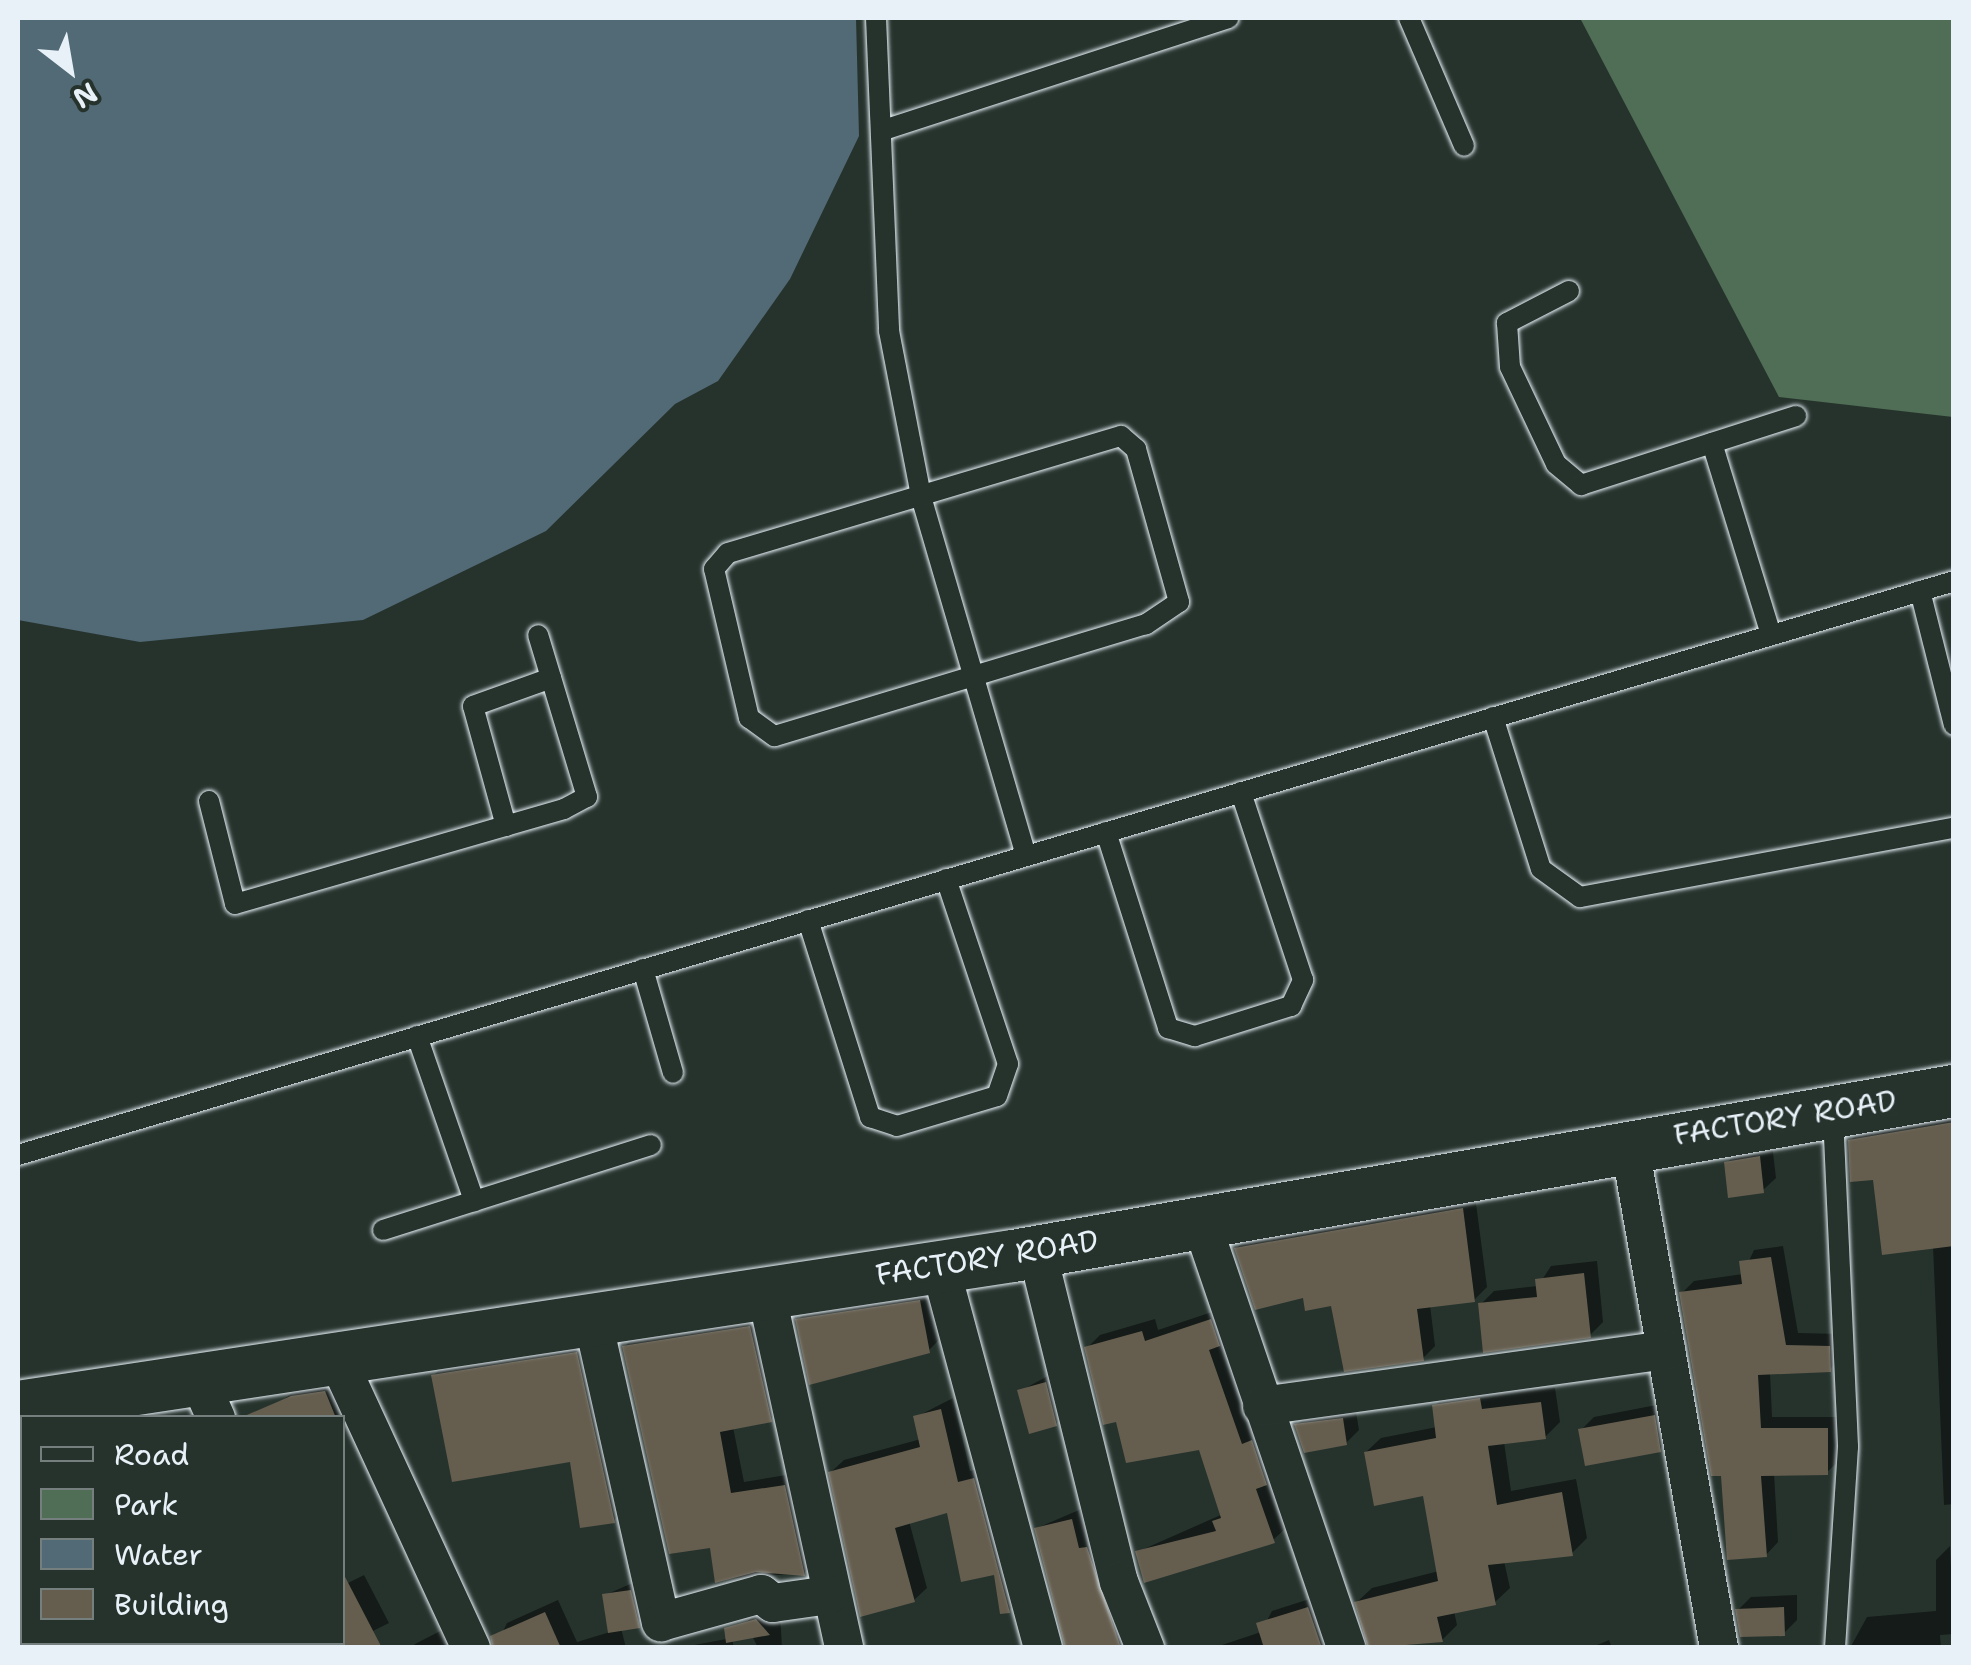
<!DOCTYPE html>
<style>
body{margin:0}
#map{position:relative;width:1971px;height:1665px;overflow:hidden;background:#26332d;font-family:"Shantell Sans",sans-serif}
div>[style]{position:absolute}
.green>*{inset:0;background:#506d56}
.water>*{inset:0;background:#516a76}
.shadow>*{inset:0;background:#0007}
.building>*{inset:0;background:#655e4f}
.roads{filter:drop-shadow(0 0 2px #e8f1f8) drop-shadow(0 0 2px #e8f1f8)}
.lane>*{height:20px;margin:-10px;padding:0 10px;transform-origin:10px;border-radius:10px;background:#26332d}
.street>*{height:38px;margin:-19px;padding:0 19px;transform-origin:19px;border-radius:19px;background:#26332d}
.secondary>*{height:52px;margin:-26px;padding:0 26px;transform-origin:26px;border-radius:26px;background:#26332d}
span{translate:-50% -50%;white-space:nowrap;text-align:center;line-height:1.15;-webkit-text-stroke:8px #26332d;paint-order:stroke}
.street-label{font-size:30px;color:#e8f1f8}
.frame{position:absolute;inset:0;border:20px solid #e8f1f8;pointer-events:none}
.legend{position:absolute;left:20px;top:1415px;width:325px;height:230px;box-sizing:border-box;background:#26332d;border:2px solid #747f7e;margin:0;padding:12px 18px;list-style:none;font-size:30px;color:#e8f1f8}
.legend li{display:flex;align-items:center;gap:20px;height:50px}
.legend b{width:50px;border:2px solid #747f7e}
.north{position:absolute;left:20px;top:20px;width:100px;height:100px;-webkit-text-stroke:8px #26332d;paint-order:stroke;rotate:149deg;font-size:28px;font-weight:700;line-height:40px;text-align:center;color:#e8f1f8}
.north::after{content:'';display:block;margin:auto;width:35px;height:45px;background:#e8f1f8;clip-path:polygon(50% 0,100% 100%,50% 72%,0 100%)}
</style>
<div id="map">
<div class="green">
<div style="clip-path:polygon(1580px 18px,1953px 18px,1953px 417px,1779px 397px)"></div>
</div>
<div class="water">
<div style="clip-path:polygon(18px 18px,856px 18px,859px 136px,790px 279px,718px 381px,675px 404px,546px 531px,363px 620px,140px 642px,18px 620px)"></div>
<div style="clip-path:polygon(18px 1432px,22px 1642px,228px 1647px,18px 1647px)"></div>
</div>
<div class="shadow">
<div style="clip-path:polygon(1954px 1112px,1954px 1504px,1944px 1505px,1933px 1246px,1850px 1141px,1864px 1128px)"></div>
<div style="clip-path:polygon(1772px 1144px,1776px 1178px,1762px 1191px,1727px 1163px,1740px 1149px)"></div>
<div style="clip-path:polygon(1475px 1196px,1487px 1287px,1474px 1300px,1430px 1305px,1435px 1346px,1422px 1359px,1237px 1248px,1249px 1236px)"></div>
<div style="clip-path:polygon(1783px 1246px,1798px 1333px,1841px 1334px,1842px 1357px,1830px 1369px,1770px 1372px,1772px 1417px,1839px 1417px,1840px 1460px,1827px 1472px,1774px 1473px,1778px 1542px,1766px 1555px,1724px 1473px,1682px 1293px,1694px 1281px,1743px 1274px,1754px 1250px)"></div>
<div style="clip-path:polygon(1597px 1261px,1603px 1322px,1590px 1335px,1481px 1304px,1494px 1291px,1538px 1286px,1551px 1266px)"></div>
<div style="clip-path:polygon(933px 1288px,942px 1337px,928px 1351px,798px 1320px,811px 1307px)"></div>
<div style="clip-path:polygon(1224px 1308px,1287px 1527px,1273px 1540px,1137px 1552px,1223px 1514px,1201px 1447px,1118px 1419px,1087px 1348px,1100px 1335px,1155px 1319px,1158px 1330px)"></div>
<div style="clip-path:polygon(763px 1314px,783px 1407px,770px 1420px,733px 1427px,744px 1482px,798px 1473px,817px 1560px,804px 1573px,724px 1579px,624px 1347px,637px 1334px)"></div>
<div style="clip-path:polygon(590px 1341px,628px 1507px,614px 1520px,573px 1459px,434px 1375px,447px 1362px)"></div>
<div style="clip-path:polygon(1059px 1370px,1069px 1410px,1056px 1424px,1020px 1391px)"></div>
<div style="clip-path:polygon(338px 1379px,351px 1412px,342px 1421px,291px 1418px,284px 1400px,297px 1387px)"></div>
<div style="clip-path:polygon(1555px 1388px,1560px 1422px,1545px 1437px,1504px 1442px,1511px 1491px,1576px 1479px,1587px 1538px,1572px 1553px,1504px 1561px,1510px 1588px,1495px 1602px,1454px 1611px,1457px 1625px,1442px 1640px,1364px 1648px,1357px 1602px,1372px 1588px,1439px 1571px,1425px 1493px,1366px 1452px,1381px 1438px,1437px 1427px,1435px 1406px,1449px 1391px)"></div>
<div style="clip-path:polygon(953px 1398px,970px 1471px,986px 1467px,1021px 1598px,1009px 1610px,996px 1572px,949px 1510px,909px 1521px,927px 1588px,914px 1600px,831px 1472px,844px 1460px,921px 1439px,916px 1417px)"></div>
<div style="clip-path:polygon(1667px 1403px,1673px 1436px,1660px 1449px,1581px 1430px,1594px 1417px)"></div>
<div style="clip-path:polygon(1355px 1406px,1359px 1430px,1346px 1443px,1297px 1425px,1310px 1412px)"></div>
<div style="clip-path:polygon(1086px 1507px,1142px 1648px,1067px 1648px,1037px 1528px)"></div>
<div style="clip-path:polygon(1950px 1546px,1954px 1634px,1940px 1635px,1941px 1648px,1850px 1648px,1867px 1617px,1936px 1611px,1936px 1560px)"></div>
<div style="clip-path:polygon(364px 1575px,389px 1623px,339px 1648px,342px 1586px)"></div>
<div style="clip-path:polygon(644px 1578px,652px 1613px,621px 1628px,626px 1648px,495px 1648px,507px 1623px,558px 1600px,577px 1642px,610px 1632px,605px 1595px)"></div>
<div style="clip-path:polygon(1322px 1595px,1346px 1648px,1213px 1648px,1261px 1632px,1272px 1611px)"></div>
<div style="clip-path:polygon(1797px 1595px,1797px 1620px,1784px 1633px,1738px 1610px,1751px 1597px)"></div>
<div style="clip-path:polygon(758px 1610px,780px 1612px,782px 1648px,758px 1648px,746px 1623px)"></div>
<div style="clip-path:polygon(454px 1624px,467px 1648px,412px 1648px,415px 1644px)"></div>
<div style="clip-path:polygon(732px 1638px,734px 1648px,691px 1648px,694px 1645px)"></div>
<div style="clip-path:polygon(1609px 1640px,1612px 1648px,1590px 1648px)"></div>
<div style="clip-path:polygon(282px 1642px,314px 1642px,317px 1648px,271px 1648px)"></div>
</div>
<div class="building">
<div style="clip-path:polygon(1954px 1122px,1954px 1246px,1882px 1255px,1873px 1180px,1850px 1182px,1848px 1140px)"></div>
<div style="clip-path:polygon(1760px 1156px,1764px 1193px,1728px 1198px,1724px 1162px)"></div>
<div style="clip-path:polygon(1463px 1208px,1475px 1302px,1417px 1309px,1424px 1361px,1344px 1372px,1331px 1306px,1305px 1311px,1303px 1298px,1255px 1310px,1234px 1248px)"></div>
<div style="clip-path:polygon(1771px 1257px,1786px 1345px,1830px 1346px,1831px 1372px,1758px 1375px,1761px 1428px,1828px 1428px,1828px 1475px,1761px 1476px,1767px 1557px,1727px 1560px,1721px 1476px,1711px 1476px,1679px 1292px,1742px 1284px,1739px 1261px)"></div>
<div style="clip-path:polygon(1584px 1273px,1591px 1338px,1483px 1353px,1478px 1303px,1537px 1297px,1535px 1279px)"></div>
<div style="clip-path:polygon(920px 1300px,930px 1353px,809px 1385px,795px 1319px)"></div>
<div style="clip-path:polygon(1211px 1319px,1220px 1346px,1209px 1350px,1242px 1444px,1252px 1440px,1267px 1485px,1256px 1489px,1275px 1543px,1144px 1583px,1135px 1551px,1216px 1531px,1212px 1521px,1221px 1518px,1199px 1450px,1126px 1463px,1116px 1422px,1103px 1425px,1084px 1347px,1142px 1331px,1145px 1341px)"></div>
<div style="clip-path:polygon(750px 1326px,772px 1422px,720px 1432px,731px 1493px,785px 1485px,805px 1576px,756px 1572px,715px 1583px,710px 1548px,669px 1554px,622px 1346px)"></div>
<div style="clip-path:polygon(577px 1352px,615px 1523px,580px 1528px,570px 1462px,452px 1482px,431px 1375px)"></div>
<div style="clip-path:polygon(1046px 1382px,1057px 1426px,1029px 1434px,1017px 1390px)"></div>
<div style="clip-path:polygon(325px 1391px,336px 1418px,240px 1418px,291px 1396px)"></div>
<div style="clip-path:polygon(1480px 1398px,1482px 1409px,1541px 1402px,1546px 1439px,1488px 1446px,1497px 1505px,1562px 1492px,1573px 1556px,1488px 1565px,1496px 1605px,1437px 1617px,1443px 1642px,1368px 1648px,1354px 1602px,1438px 1581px,1423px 1496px,1374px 1506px,1364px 1452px,1436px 1438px,1432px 1405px)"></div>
<div style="clip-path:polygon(941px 1409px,958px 1482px,974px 1478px,1010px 1613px,1000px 1614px,994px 1575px,961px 1582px,947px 1513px,895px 1528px,915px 1602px,860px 1617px,828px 1472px,920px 1447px,913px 1416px)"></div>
<div style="clip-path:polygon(1655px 1415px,1661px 1452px,1585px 1466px,1578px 1429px)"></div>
<div style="clip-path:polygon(1343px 1418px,1347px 1445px,1304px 1453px,1294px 1424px)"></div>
<div style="clip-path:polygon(1072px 1519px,1079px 1548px,1087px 1547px,1121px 1648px,1065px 1648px,1034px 1528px)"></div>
<div style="clip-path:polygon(342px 1571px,382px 1648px,342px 1648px)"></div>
<div style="clip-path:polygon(631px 1590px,640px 1628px,608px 1633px,602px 1594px)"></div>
<div style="clip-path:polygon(1308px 1607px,1322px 1648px,1264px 1648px,1256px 1623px)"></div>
<div style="clip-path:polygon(1784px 1607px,1785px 1636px,1740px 1637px,1735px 1609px)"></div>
<div style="clip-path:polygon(545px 1612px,561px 1648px,493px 1648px,490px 1636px)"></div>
<div style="clip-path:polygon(756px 1619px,770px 1635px,726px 1643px,724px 1628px)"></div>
</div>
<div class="roads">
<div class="lane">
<div style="left:876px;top:18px;width:313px;rotate:87.6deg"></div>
<div style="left:889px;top:331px;width:172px;rotate:79deg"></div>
<div style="left:922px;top:500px;width:370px;rotate:73.7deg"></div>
<div style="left:1409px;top:18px;width:139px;rotate:66.7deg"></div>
<div style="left:887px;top:129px;width:359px;rotate:-18deg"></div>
<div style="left:1569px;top:291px;width:70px;rotate:152.7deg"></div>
<div style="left:1507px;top:323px;width:44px;rotate:86.1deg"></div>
<div style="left:1510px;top:367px;width:107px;rotate:64.6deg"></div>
<div style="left:1556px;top:464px;width:33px;rotate:40deg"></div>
<div style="left:1581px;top:485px;width:226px;rotate:-17.8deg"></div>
<div style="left:1121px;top:436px;width:20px;rotate:41deg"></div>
<div style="left:1136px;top:449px;width:159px;rotate:74.3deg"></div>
<div style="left:1179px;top:602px;width:40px;rotate:146deg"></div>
<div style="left:1146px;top:624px;width:388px;rotate:163.2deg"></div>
<div style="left:774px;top:736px;width:31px;rotate:-144deg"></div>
<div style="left:749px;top:718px;width:153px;rotate:-103.2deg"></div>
<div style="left:714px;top:569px;width:21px;rotate:-49deg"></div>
<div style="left:728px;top:553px;width:410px;rotate:-16.6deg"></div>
<div style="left:1712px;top:443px;width:201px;rotate:72.9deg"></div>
<div style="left:1920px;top:591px;width:138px;rotate:75.8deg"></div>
<div style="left:1493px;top:717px;width:159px;rotate:72.5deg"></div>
<div style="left:1541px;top:869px;width:48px;rotate:35.7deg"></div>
<div style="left:1580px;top:897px;width:380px;rotate:-10.5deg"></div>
<div style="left:209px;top:801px;width:106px;rotate:75.8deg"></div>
<div style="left:235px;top:904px;width:342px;rotate:-16.1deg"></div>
<div style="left:564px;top:809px;width:26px;rotate:-28deg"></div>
<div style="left:587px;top:797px;width:169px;rotate:-106.8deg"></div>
<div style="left:506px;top:826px;width:124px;rotate:-105.4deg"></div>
<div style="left:473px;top:706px;width:83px;rotate:-19.7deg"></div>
<div style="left:1106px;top:832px;width:206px;rotate:72.4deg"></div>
<div style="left:1168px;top:1028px;width:28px;rotate:17deg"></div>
<div style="left:1195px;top:1036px;width:101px;rotate:-17.4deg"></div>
<div style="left:1291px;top:1006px;width:29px;rotate:-65deg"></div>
<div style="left:1303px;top:980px;width:198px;rotate:-108.3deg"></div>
<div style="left:808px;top:920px;width:207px;rotate:72.5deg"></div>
<div style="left:870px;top:1117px;width:28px;rotate:18deg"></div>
<div style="left:897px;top:1126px;width:104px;rotate:-16.7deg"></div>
<div style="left:997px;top:1096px;width:34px;rotate:-71deg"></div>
<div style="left:1008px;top:1064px;width:195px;rotate:-108.5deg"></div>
<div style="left:643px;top:969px;width:108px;rotate:73.9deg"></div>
<div style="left:417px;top:1036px;width:175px;rotate:70.9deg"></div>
<div style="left:1833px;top:1115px;width:332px;rotate:87.4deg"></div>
<div style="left:1848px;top:1447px;width:201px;rotate:93.7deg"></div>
<div style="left:18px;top:1155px;width:2019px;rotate:-16.51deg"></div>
<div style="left:383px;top:1230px;width:281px;rotate:-17.6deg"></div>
</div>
<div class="street">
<div style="left:1629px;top:1142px;width:514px;rotate:79.91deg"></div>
<div style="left:1201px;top:1221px;width:451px;rotate:71.2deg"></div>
<div style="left:1037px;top:1251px;width:341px;rotate:76.1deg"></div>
<div style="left:1119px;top:1582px;width:71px;rotate:68.5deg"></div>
<div style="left:940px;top:1266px;width:396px;rotate:74.9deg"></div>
<div style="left:766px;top:1292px;width:364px;rotate:77.6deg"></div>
<div style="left:593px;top:1321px;width:309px;rotate:77.3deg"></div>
<div style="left:661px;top:1622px;width:104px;rotate:-15.6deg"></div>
<div style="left:761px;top:1594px;width:15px;rotate:37deg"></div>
<div style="left:773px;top:1603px;width:57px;rotate:-8.1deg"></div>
<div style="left:336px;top:1356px;width:322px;rotate:65.2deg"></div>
<div style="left:198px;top:1378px;width:44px;rotate:65.8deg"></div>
<div style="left:1262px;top:1406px;width:408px;rotate:-7.9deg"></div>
<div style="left:316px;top:1642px;width:6px;rotate:72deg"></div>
</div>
<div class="secondary">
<div style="left:18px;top:1407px;width:1006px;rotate:-8.63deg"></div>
<div style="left:1013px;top:1256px;width:955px;rotate:-9.95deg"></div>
</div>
</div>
<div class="street-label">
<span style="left:1785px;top:1118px;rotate:-9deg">FACTORY ROAD</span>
<span style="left:987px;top:1258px;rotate:-9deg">FACTORY ROAD</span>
</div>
<div class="frame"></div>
<ul class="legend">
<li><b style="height:12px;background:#26332d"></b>Road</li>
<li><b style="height:28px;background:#506d56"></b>Park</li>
<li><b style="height:28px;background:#516a76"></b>Water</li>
<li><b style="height:28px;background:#655e4f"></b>Building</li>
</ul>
<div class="north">N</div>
</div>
